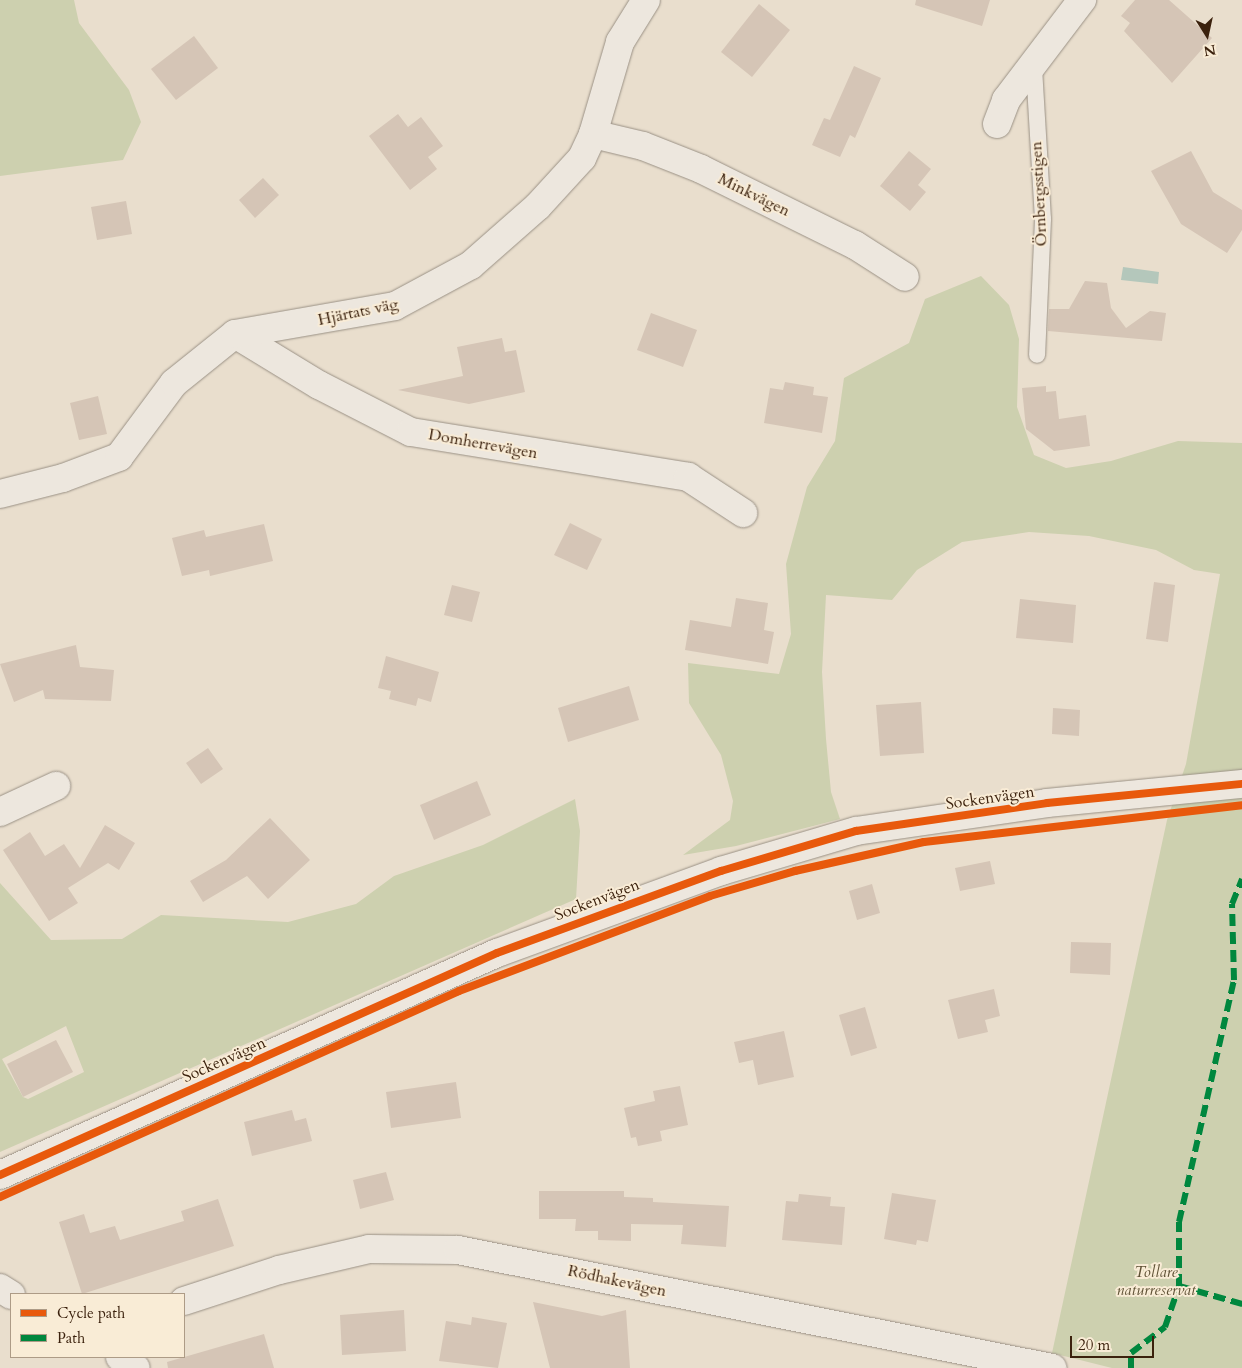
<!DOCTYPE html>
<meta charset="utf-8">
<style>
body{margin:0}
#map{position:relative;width:1242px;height:1368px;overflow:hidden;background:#e9decd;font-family:Cardo,serif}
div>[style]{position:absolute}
.green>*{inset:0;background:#cdd0af}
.water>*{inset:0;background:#b4c7bb}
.building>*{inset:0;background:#d5c5b6}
.roads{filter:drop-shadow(0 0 1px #9a9185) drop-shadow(0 0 1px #9a9185)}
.service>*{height:16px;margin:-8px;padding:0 8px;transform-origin:8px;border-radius:8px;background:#ede7de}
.minor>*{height:28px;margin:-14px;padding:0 14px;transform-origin:14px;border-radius:14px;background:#ede7de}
.tertiary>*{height:28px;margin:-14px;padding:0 14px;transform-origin:14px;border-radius:14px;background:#ede7de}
.quiet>*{height:6px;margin-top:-3px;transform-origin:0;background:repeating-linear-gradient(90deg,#00873e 0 12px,transparent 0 18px)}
.cycleway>*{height:8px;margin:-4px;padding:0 4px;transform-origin:4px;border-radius:4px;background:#e8590c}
span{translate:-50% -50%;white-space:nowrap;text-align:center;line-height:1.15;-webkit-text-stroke:4px #f9ecd6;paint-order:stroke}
.street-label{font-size:16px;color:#3b210d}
.park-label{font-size:16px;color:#605236;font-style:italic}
.legend{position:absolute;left:10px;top:1293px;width:175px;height:65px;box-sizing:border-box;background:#f9ecd6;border:1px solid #ad9b86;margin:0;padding:6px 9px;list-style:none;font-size:15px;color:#3b210d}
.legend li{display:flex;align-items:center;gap:10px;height:25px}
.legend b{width:25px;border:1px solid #ad9b86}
.north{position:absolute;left:1182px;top:10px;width:50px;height:50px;-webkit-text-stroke:4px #f9ecd6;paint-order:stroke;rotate:170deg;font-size:14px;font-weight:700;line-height:20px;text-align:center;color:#3b210d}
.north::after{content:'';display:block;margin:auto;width:18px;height:22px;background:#3b210d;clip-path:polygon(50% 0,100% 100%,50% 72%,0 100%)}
.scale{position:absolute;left:1070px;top:1336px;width:84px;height:22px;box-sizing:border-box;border:2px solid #3b210d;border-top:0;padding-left:6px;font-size:15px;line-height:18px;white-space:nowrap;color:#3b210d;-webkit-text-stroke:4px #f9ecd6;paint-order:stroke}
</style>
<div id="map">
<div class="green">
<div style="clip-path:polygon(0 0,74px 0,79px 23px,129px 90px,141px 122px,123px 160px,0 176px)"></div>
<div style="clip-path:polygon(981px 276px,1009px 305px,1019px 339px,1017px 407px,1034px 455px,1066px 468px,1111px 461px,1178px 441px,1242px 443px,1242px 1368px,1112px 1368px,1052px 1353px,1167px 820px,1186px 764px,1220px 574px,1194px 570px,1156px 550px,1089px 536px,1029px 532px,962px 542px,917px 570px,892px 600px,826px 595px,822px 672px,826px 739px,831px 792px,840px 819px,736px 846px,683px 855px,730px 820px,733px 801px,721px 755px,689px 703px,688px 663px,779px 674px,791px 634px,786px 564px,807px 487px,835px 441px,844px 378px,909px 343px,925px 299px)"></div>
<div style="clip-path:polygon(evenodd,575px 799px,580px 831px,576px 899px,0 1152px,0 883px,51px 940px,122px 939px,161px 915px,288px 922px,356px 904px,394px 876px,483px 845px,575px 799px,66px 1026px,84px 1072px,28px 1099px,23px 1097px,2px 1059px,66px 1026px)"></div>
</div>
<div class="water">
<div style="clip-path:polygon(1123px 267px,1159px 272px,1158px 284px,1121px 280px)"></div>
</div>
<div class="building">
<div style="clip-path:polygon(916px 0,990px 0,982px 26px,915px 5px)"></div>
<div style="clip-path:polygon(1135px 0,1169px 0,1212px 38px,1172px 83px,1124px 31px,1130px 23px,1121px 16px)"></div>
<div style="clip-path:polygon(759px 4px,790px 30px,752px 77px,721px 52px)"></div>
<div style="clip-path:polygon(194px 36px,218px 68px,176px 100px,151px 69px)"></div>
<div style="clip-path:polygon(854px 66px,881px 78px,855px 138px,850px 135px,840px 157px,812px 145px,824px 118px,830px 120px)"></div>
<div style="clip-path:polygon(398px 114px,408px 127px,421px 117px,443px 146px,428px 157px,437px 169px,410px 190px,369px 136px)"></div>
<div style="clip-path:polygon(909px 151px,931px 169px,918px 185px,926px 192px,910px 211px,880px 186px)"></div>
<div style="clip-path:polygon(1191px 151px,1213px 192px,1242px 210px,1242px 230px,1227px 253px,1181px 224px,1151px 171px)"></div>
<div style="clip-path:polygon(263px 178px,279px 195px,255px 218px,239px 200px)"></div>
<div style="clip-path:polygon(126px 201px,132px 234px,97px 240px,91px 207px)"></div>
<div style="clip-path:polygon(1085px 281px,1107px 283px,1111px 308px,1126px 328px,1150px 311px,1166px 313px,1162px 341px,1048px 331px,1049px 309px,1069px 309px)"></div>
<div style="clip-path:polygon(651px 313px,697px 330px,683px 367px,637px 350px)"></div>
<div style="clip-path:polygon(502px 338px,505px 352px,516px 350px,525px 392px,469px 404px,398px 390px,463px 376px,457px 347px)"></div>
<div style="clip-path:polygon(785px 382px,814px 387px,813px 395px,828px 397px,822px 433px,764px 423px,770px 388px,783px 390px)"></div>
<div style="clip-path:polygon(1046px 386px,1046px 392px,1056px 391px,1059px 419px,1086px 415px,1090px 446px,1054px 451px,1026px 429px,1022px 388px)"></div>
<div style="clip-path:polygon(98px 396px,107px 434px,79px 440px,70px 403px)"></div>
<div style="clip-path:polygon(570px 523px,602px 539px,587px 570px,554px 555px)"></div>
<div style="clip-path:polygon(264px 524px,273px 561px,210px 576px,209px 570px,182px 576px,172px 538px,204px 530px,206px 537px)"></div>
<div style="clip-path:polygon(1154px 582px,1175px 585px,1168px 642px,1146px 639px)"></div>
<div style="clip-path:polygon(452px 585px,480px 592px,472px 622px,444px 615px)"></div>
<div style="clip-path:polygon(736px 598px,768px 603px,764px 630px,774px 632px,768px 664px,685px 650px,690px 620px,731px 627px)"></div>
<div style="clip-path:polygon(1020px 599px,1076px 605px,1073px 643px,1016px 638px)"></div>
<div style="clip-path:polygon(76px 645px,80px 667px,114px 670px,111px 701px,45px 699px,43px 690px,14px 702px,0 664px)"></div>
<div style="clip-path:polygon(386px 656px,439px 672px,431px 702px,418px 698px,416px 706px,389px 699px,391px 691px,378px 688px)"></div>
<div style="clip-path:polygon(629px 686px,639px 720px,568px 742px,558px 708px)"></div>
<div style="clip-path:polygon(921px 702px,924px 753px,880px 756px,876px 705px)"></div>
<div style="clip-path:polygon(1053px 708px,1080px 710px,1079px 736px,1052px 734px)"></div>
<div style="clip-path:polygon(208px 748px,223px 769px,201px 784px,186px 763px)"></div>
<div style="clip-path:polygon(477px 781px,491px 815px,434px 840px,420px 805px)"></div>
<div style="clip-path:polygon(270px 818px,310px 860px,268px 899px,247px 876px,203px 902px,190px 881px,226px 860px)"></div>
<div style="clip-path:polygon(105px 825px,135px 843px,119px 870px,108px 863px,68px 888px,78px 903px,49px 921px,3px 850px,30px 832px,45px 856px,64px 844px,80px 868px)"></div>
<div style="clip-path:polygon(990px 861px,995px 884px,960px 891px,955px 868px)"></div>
<div style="clip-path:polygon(872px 884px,880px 913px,857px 920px,849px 891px)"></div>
<div style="clip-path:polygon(1071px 942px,1111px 943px,1110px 975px,1070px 973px)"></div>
<div style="clip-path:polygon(994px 989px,1000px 1016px,985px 1020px,988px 1032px,958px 1039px,948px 1000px)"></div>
<div style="clip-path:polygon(865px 1007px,877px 1048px,851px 1056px,839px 1015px)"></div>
<div style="clip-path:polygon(784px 1031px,794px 1077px,758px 1085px,753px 1060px,739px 1063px,734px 1042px)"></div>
<div style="clip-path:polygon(56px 1040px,73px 1072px,23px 1097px,7px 1064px)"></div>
<div style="clip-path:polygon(456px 1082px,461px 1118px,391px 1128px,386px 1092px)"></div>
<div style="clip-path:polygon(680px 1086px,688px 1125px,660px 1131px,662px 1141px,638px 1146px,636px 1137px,631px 1138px,624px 1108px,655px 1101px,653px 1091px)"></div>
<div style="clip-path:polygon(292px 1110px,295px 1121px,306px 1118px,312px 1141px,252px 1156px,244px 1122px)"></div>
<div style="clip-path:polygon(386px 1172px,394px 1200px,360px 1209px,353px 1180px)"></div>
<div style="clip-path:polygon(539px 1191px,624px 1191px,624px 1197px,653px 1198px,653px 1202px,729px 1206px,726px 1247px,681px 1244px,683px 1225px,631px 1224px,631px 1241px,598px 1240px,598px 1231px,575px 1231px,576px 1219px,539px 1219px)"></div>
<div style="clip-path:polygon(892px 1193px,936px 1200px,928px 1242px,917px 1240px,916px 1245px,884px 1239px)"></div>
<div style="clip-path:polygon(799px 1194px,831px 1197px,830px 1206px,845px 1207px,842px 1245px,782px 1240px,786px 1201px,798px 1202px)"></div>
<div style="clip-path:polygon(218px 1199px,234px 1246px,82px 1294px,59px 1222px,84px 1214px,90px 1233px,115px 1226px,120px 1240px,184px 1221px,181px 1211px)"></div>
<div style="clip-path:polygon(533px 1302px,602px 1316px,626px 1310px,630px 1368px,550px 1368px)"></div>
<div style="clip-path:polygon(404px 1310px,406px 1351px,342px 1355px,340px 1315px)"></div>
<div style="clip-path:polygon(472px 1317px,507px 1323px,498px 1368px,439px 1361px,446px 1321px,471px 1325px)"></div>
<div style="clip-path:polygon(264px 1334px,274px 1368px,168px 1368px,167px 1362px)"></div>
</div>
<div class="roads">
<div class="service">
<div style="left:1034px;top:68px;width:151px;rotate:86.6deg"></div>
<div style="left:1043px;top:219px;width:136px;rotate:92.5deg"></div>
</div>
<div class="minor">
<div style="left:997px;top:124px;width:26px;rotate:-69deg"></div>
<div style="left:1006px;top:100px;width:126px;rotate:-52.8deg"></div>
<div style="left:593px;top:134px;width:51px;rotate:13.5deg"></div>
<div style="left:643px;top:146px;width:62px;rotate:21.6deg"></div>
<div style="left:701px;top:169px;width:172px;rotate:26.3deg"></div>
<div style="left:855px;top:245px;width:59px;rotate:32.6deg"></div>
<div style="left:235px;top:334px;width:98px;rotate:31.3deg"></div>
<div style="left:319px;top:385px;width:103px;rotate:27.1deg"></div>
<div style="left:411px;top:432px;width:281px;rotate:9.2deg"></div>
<div style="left:688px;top:477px;width:66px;rotate:33.2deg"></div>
<div style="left:0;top:494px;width:65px;rotate:-14.3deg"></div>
<div style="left:63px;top:478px;width:60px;rotate:-20.6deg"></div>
<div style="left:119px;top:457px;width:92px;rotate:-53.4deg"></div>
<div style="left:174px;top:383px;width:78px;rotate:-38.8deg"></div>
<div style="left:235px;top:334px;width:162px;rotate:-9.9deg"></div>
<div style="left:395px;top:306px;width:86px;rotate:-28.3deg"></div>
<div style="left:471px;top:265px;width:89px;rotate:-41.4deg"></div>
<div style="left:538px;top:206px;width:65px;rotate:-47.5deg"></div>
<div style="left:582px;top:158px;width:26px;rotate:-65deg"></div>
<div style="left:593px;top:134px;width:96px;rotate:-73.6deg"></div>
<div style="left:620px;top:42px;width:49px;rotate:-58.2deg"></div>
<div style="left:0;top:812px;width:62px;rotate:-24.9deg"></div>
<div style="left:0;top:1288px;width:13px;rotate:32deg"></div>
<div style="left:184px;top:1301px;width:100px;rotate:-18.1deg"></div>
<div style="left:279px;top:1270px;width:92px;rotate:-13.1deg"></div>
<div style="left:369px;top:1249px;width:89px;rotate:0.6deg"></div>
<div style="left:458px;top:1250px;width:606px;rotate:11.24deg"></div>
<div style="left:120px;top:1357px;width:19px;rotate:35deg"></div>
</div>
<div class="tertiary">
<div style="left:0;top:1175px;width:544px;rotate:-24.07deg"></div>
<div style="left:497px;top:953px;width:239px;rotate:-20.1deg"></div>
<div style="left:721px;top:871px;width:141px;rotate:-16.5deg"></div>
<div style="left:856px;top:831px;width:193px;rotate:-8.3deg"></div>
<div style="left:1047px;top:803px;width:196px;rotate:-5.6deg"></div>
</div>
</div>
<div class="quiet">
<div style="left:1179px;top:1286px;width:66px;rotate:15.9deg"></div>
<div style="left:1131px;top:1368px;width:15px;rotate:-90deg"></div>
<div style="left:1131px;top:1353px;width:43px;rotate:-37.4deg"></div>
<div style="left:1165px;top:1327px;width:43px;rotate:-71.1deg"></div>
<div style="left:1179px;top:1286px;width:64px;rotate:-90deg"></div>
<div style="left:1179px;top:1222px;width:248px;rotate:-77.2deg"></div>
<div style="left:1234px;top:980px;width:76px;rotate:-91.5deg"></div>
<div style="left:1232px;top:904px;width:27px;rotate:-68deg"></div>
</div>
<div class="cycleway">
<div style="left:0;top:1175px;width:544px;rotate:-24.07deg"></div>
<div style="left:497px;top:953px;width:239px;rotate:-20.1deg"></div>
<div style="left:721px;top:871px;width:141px;rotate:-16.5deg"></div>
<div style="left:856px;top:831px;width:193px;rotate:-8.3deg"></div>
<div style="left:1047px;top:803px;width:196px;rotate:-5.6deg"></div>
<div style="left:0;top:1197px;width:503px;rotate:-24.17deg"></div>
<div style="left:459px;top:991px;width:268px;rotate:-20.7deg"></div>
<div style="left:710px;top:896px;width:89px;rotate:-16.4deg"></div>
<div style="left:795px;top:871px;width:132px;rotate:-12.7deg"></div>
<div style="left:924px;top:842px;width:320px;rotate:-6.6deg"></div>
</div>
<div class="street-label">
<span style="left:1039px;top:194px;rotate:-93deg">Örnbergsstigen</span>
<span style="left:754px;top:195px;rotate:26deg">Minkvägen</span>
<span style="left:358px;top:312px;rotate:-12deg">Hjärtats väg</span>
<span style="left:483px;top:444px;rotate:10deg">Domherrevägen</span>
<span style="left:990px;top:798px;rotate:-8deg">Sockenvägen</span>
<span style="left:597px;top:900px;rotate:-21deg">Sockenvägen</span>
<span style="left:224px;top:1060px;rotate:-24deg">Sockenvägen</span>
<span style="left:617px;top:1281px;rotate:12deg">Rödhakevägen</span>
</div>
<div class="park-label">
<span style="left:1156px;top:1281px">Tollare<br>naturreservat</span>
</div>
<ul class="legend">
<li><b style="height:6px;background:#e8590c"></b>Cycle path</li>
<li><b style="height:6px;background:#00873e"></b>Path</li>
</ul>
<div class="north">N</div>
<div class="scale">20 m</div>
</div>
